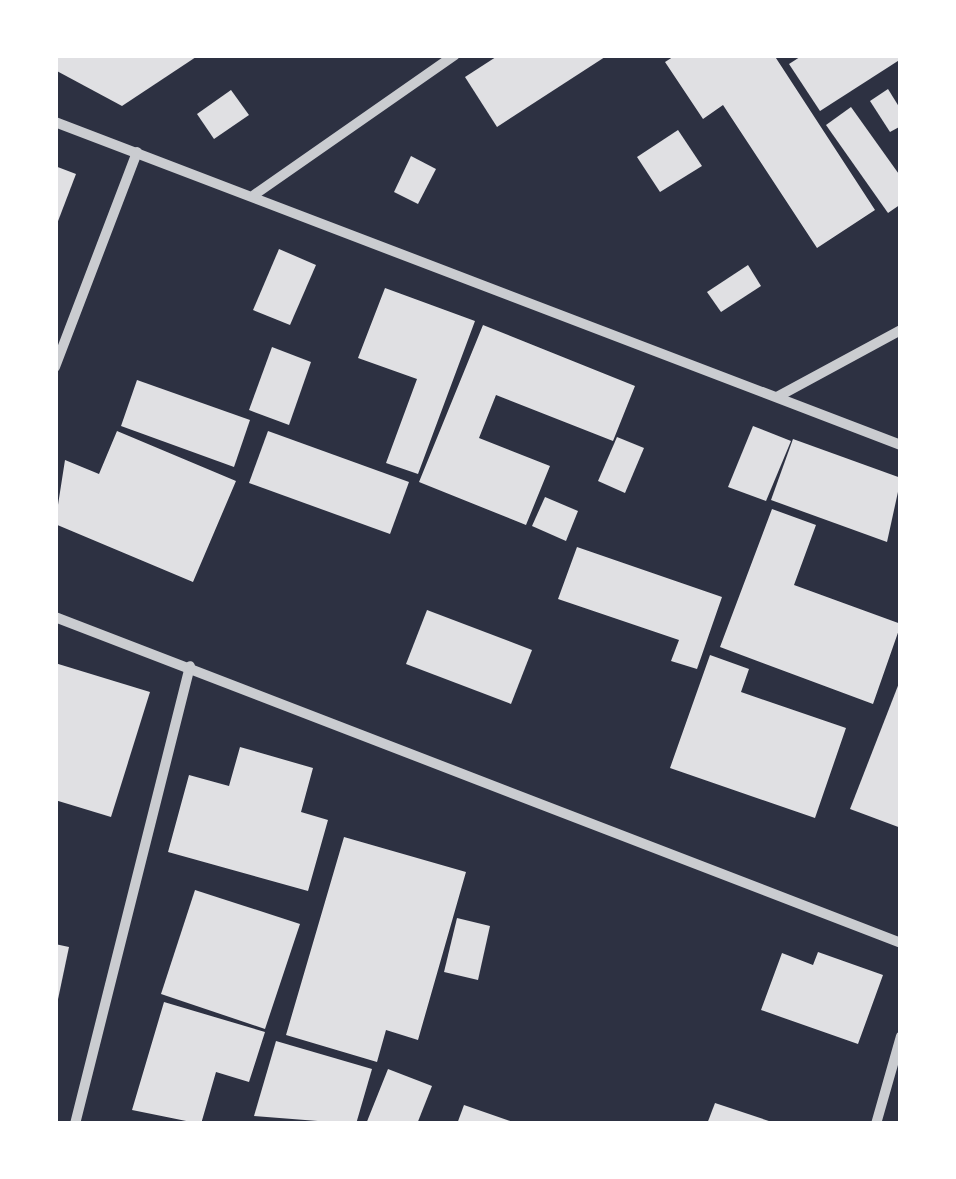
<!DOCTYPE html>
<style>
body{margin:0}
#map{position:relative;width:956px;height:1179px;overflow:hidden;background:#2d3142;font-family:"Alegreya Sans",sans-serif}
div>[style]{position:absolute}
.building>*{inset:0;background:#e0e0e3}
.minor>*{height:10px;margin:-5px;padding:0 5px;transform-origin:5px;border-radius:5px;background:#caccd0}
span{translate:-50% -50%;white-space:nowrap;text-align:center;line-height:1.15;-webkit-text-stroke:8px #fff;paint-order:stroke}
.frame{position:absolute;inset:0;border:58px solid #fff;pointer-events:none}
</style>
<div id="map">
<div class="building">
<div style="clip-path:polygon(58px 55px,199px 55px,122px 106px,55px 70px)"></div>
<div style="clip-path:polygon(499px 55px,608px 55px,497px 127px,465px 77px)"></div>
<div style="clip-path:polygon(676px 55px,774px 55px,875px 210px,817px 248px,723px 105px,703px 119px,665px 62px)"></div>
<div style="clip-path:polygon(803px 55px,901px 55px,901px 59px,820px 111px,789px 64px)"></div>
<div style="clip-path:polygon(888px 89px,901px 110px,901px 126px,890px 132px,870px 101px)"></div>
<div style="clip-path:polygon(231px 90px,249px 115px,214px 139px,197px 114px)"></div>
<div style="clip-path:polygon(851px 107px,901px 177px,901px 204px,888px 213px,826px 125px)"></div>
<div style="clip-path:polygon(678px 130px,702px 166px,660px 192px,637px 157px)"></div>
<div style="clip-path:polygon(411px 156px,436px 169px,418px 204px,394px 192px)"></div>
<div style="clip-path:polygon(55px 166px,76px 174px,55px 229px)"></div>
<div style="clip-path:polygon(279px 249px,316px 265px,290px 325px,253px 310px)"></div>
<div style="clip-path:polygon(748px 265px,761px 286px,721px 312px,707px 292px)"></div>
<div style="clip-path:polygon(385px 288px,475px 321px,418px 474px,386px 463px,417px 379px,358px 358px)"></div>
<div style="clip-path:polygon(483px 325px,635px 386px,613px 441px,496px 395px,479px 438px,550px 466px,526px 525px,419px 482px)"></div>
<div style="clip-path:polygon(272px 347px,311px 362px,289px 425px,249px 410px)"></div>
<div style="clip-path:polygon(137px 380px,250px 420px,234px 467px,121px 426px)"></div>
<div style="clip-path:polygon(753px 426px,791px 441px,766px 501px,728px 487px)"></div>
<div style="clip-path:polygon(117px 431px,236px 481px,193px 582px,55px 524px,65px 460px,99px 474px)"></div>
<div style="clip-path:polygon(268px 431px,409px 482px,390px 534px,249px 483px)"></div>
<div style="clip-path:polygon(617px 437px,644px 448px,625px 493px,598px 481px)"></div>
<div style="clip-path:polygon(793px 439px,901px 478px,887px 542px,771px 500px)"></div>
<div style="clip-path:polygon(545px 497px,578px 511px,566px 541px,532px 526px)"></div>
<div style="clip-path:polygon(772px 509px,816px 525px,794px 585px,901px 624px,873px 704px,720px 647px)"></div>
<div style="clip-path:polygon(577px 547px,722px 597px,697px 669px,671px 661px,679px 640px,558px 599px)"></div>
<div style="clip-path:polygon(427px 610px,532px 650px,511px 704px,406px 664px)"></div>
<div style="clip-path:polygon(710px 655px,749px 669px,741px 692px,846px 728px,815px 818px,670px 768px)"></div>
<div style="clip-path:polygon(55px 663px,150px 692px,111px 817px,55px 800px)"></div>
<div style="clip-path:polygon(901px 678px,901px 828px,850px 809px)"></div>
<div style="clip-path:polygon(240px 747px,313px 768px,301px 812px,328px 820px,308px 891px,168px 852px,189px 775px,229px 786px)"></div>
<div style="clip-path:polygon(344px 837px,466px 872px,418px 1040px,386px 1030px,377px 1062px,286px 1035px)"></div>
<div style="clip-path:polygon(195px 890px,300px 924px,265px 1029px,161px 994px)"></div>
<div style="clip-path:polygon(457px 918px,490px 926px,478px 980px,444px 972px)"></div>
<div style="clip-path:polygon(55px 944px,69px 947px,57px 1004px,55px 1004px)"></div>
<div style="clip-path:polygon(818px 952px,883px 975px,858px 1044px,761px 1010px,782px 953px,813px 965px)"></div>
<div style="clip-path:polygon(164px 1002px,265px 1032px,249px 1082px,216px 1072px,201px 1124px,132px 1110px)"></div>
<div style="clip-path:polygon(276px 1041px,372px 1069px,356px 1124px,254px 1116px)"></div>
<div style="clip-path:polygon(388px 1069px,432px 1086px,417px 1124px,366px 1124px)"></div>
<div style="clip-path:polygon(715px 1103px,775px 1123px,775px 1124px,707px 1124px)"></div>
<div style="clip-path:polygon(464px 1105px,516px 1123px,516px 1124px,457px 1124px)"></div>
</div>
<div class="minor">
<div style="left:55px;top:122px;width:906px;rotate:20.9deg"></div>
<div style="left:254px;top:195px;width:245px;rotate:-34.9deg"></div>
<div style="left:55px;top:367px;width:230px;rotate:-69.1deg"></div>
<div style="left:777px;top:397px;width:141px;rotate:-28.4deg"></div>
<div style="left:55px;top:617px;width:907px;rotate:21.07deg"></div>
<div style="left:75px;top:1124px;width:472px;rotate:-75.9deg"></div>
<div style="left:876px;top:1124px;width:91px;rotate:-74.1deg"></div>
</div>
<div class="frame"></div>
</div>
